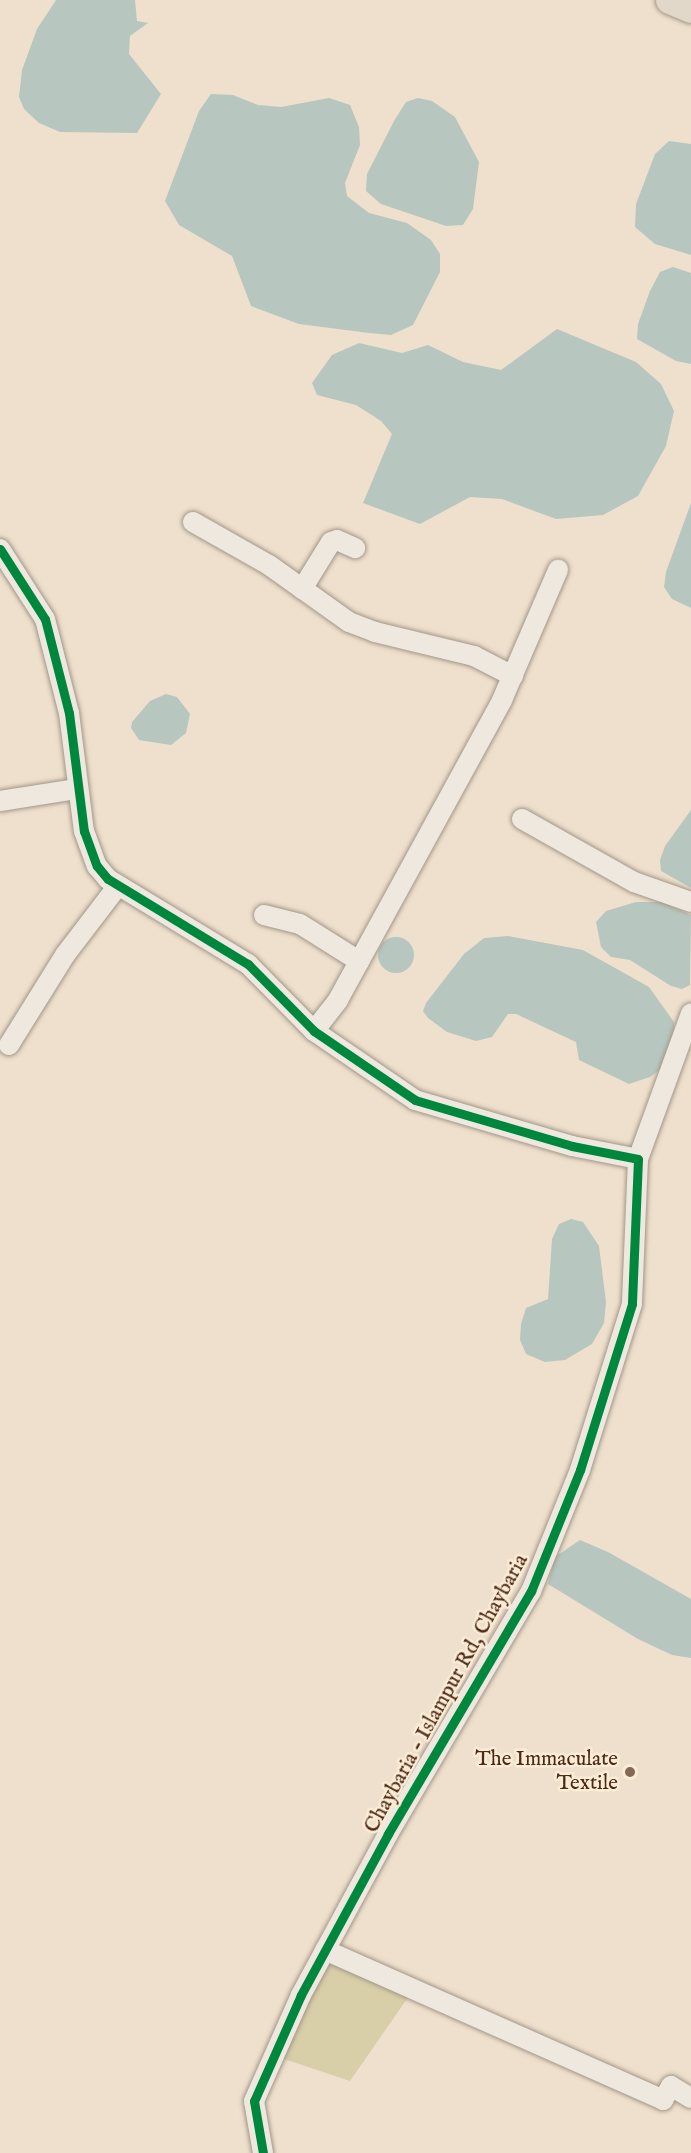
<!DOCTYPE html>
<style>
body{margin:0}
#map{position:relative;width:691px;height:2153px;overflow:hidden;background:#eee0cc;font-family:"IM FELL English",serif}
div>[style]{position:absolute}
.green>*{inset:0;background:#d8cfa9}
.water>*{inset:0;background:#b7c7bf}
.round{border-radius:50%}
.roads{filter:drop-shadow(0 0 2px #a39689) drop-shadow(0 0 2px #a39689)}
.minor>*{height:20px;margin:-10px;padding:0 10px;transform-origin:10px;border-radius:10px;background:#efe8df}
.highway>*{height:28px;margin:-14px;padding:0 14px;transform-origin:14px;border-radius:14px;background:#e2d8c9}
.cycleway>*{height:9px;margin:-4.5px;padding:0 4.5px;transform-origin:4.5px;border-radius:4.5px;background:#00873e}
.dots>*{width:16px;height:16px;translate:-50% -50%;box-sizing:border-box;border:3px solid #fcecd5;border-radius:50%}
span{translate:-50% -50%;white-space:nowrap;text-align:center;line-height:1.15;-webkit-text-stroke:5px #fcecd5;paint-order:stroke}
.street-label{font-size:21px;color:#4a2919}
.poi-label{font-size:21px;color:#4a2919}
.right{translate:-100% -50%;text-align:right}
</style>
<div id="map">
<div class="green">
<div style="clip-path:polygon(330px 1961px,409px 1996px,350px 2081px,278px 2057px)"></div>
</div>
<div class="water">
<div style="clip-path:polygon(56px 0,135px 0,137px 21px,148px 23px,130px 36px,129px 54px,161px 94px,137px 133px,60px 132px,39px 123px,24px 109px,19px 97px,22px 70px,37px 29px)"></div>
<div style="clip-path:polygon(211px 94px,233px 95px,258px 105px,281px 107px,329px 98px,350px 105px,359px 127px,360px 145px,345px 183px,347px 196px,369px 213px,407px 223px,431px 240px,440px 254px,440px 272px,413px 325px,391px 335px,369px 333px,299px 324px,251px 306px,232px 256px,179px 225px,165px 201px,199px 111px)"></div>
<div style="clip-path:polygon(418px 98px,432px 101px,455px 117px,479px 162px,473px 209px,463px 225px,446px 226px,381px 204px,366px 191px,367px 174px,394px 121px,406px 102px)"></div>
<div style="clip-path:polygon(669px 141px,691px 144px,691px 255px,655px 244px,635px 227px,636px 204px,655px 154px)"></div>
<div style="clip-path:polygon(673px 267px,691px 273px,691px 364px,676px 361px,637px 339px,638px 324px,650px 291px,660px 272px)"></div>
<div style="clip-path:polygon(557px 329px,636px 362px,661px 384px,674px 411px,666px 446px,638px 496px,603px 515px,556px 519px,502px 499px,470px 497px,420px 524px,363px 503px,392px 434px,381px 421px,356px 405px,317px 395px,312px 383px,332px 355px,359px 343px,402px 353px,428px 345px,463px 362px,501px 370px)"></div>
<div style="clip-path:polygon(691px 503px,691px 608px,672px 599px,664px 587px,666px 572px)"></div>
<div style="clip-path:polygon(166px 694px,177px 697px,190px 714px,186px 733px,171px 745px,139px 740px,131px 728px,132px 722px,150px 701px)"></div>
<div style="clip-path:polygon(691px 810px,691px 888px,661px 871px,660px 860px,665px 846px)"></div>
<div style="clip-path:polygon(636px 902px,662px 902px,691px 915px,690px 985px,682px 989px,671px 986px,630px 960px,611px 957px,601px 947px,596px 922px,606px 911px)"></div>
<div style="clip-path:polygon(508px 936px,583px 950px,649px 987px,674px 1022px,675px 1040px,665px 1066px,650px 1077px,629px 1084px,579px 1060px,576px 1042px,516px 1014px,508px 1014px,492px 1037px,476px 1041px,447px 1032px,428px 1018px,423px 1011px,426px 1003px,464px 954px,484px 938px)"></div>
<div class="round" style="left:378px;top:937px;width:36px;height:36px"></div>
<div style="clip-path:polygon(571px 1219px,583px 1222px,599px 1246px,606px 1302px,604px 1323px,592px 1344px,565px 1360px,545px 1362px,526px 1354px,520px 1340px,521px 1324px,526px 1308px,548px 1299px,552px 1239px,559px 1224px)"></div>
<div style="clip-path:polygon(580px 1540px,608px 1552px,691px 1599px,691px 1658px,672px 1655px,638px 1639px,548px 1584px,555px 1557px)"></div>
</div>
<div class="roads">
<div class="minor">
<div style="left:193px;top:522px;width:87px;rotate:29.5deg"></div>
<div style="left:269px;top:565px;width:98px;rotate:35.5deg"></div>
<div style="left:349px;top:622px;width:28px;rotate:21deg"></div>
<div style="left:375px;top:632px;width:102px;rotate:13.6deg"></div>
<div style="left:474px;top:656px;width:44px;rotate:27.1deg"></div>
<div style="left:0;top:549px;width:83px;rotate:57.3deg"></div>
<div style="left:45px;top:619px;width:97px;rotate:75.7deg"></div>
<div style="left:69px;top:713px;width:119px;rotate:82.8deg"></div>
<div style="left:84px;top:831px;width:37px;rotate:70deg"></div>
<div style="left:97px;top:866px;width:17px;rotate:50deg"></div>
<div style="left:108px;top:879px;width:164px;rotate:31.3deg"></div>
<div style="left:248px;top:964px;width:94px;rotate:45.4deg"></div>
<div style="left:314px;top:1031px;width:122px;rotate:34.3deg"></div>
<div style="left:415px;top:1100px;width:164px;rotate:16.3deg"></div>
<div style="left:572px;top:1146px;width:67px;rotate:11.1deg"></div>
<div style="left:638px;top:1159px;width:145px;rotate:92.4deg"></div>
<div style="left:632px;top:1304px;width:174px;rotate:107.4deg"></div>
<div style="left:580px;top:1470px;width:131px;rotate:112deg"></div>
<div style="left:531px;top:1591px;width:282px;rotate:120.5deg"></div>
<div style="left:388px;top:1834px;width:183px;rotate:118.4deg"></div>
<div style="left:301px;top:1995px;width:116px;rotate:113.9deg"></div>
<div style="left:254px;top:2101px;width:53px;rotate:80.2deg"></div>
<div style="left:302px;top:589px;width:55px;rotate:-58.3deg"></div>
<div style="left:331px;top:542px;width:6px;rotate:-18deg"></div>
<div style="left:337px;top:540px;width:20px;rotate:24deg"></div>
<div style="left:0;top:801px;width:78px;rotate:-8.9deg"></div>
<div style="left:522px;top:819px;width:129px;rotate:29.4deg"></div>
<div style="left:634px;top:882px;width:60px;rotate:19.3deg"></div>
<div style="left:264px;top:915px;width:37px;rotate:14deg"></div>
<div style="left:300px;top:924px;width:70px;rotate:32.1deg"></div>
<div style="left:314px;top:1031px;width:39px;rotate:-52deg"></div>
<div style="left:338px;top:1000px;width:342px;rotate:-61.3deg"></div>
<div style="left:502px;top:700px;width:142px;rotate:-66.7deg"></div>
<div style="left:9px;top:1045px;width:106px;rotate:-58.1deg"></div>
<div style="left:65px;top:955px;width:86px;rotate:-52.6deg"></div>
<div style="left:638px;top:1159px;width:155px;rotate:-70deg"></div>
<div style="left:325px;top:1950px;width:370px;rotate:23.9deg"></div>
<div style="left:663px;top:2100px;width:16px;rotate:-60deg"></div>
<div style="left:671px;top:2086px;width:23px;rotate:31deg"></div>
</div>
<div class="highway">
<div style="left:670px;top:0;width:23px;rotate:23deg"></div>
</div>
</div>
<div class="cycleway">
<div style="left:0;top:549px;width:83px;rotate:57.3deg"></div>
<div style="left:45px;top:619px;width:97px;rotate:75.7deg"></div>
<div style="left:69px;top:713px;width:119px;rotate:82.8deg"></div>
<div style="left:84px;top:831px;width:37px;rotate:70deg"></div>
<div style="left:97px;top:866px;width:17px;rotate:50deg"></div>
<div style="left:108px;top:879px;width:164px;rotate:31.3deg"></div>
<div style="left:248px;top:964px;width:94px;rotate:45.4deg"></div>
<div style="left:314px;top:1031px;width:122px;rotate:34.3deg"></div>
<div style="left:415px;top:1100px;width:164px;rotate:16.3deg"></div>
<div style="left:572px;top:1146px;width:67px;rotate:11.1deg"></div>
<div style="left:638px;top:1159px;width:145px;rotate:92.4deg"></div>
<div style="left:632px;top:1304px;width:174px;rotate:107.4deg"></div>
<div style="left:580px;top:1470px;width:131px;rotate:112deg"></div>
<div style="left:531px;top:1591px;width:282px;rotate:120.5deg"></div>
<div style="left:388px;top:1834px;width:183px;rotate:118.4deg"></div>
<div style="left:301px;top:1995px;width:116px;rotate:113.9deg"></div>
<div style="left:254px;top:2101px;width:53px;rotate:80.2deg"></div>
</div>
<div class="dots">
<div style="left:630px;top:1772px;background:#836958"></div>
</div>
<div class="street-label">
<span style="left:447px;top:1694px;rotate:-61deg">Chaybaria - Islampur Rd, Chaybaria</span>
</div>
<div class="poi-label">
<span class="right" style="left:618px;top:1772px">The Immaculate<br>Textile</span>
</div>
</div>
